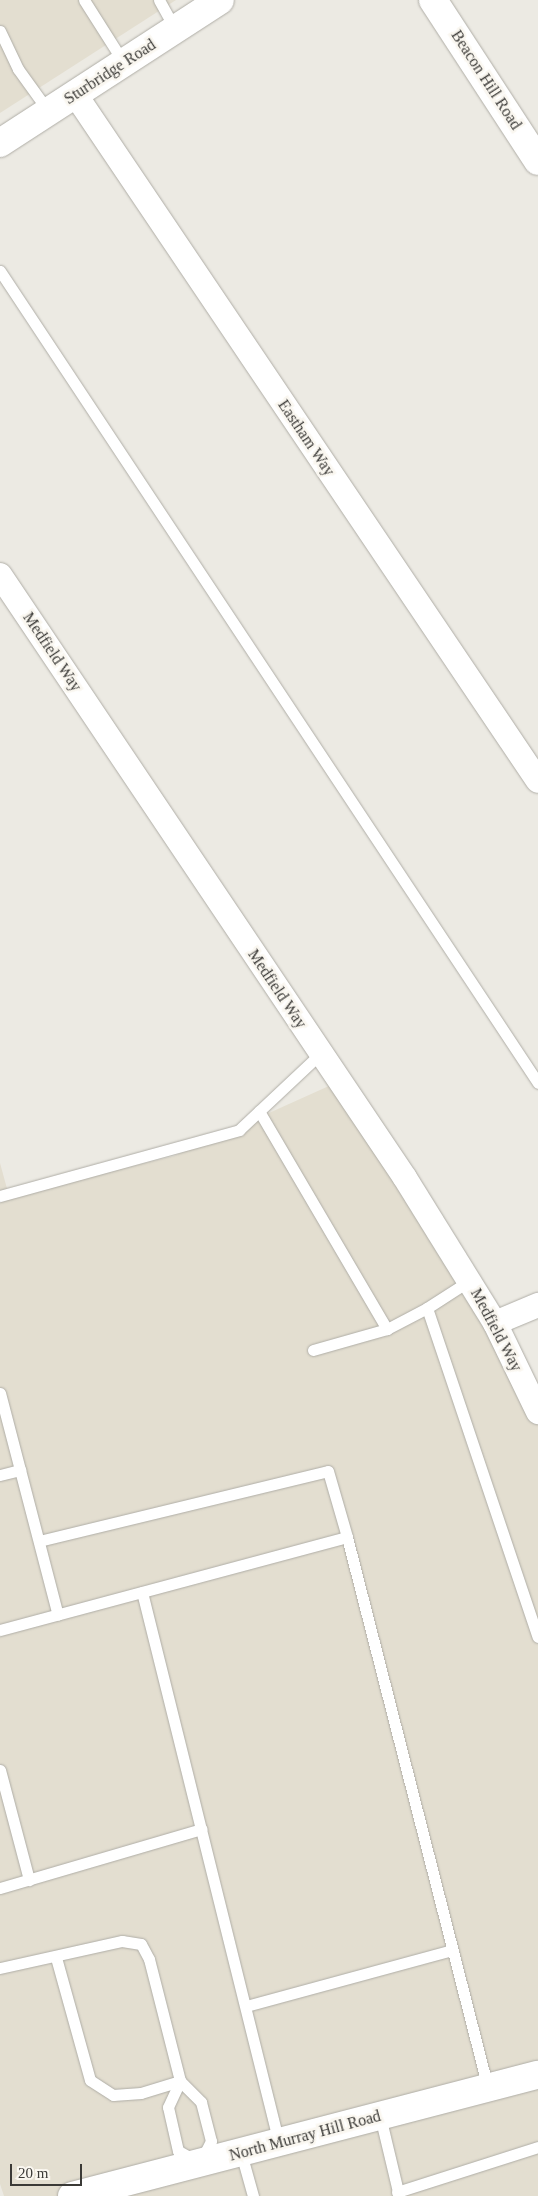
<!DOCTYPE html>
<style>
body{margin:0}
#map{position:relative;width:538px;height:2196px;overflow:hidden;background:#eceae3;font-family:Georgia,serif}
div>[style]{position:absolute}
.built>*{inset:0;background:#e3ded0}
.roads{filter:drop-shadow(0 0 1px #afada6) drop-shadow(0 0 1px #afada6)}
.lane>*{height:11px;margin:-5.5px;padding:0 5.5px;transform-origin:5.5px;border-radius:5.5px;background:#fff}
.street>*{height:24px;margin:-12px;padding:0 12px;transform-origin:12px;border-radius:12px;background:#fff}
.secondary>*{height:28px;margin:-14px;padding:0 14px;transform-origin:14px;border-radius:14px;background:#fff}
span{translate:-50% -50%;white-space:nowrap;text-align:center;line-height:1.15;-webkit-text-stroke:5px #faf7f0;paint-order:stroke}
.street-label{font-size:16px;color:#3b3a37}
.scale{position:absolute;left:10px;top:2164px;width:72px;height:22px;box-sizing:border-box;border:2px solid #3b3a37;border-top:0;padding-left:6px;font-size:15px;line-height:18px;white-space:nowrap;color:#3b3a37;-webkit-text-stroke:4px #faf7f0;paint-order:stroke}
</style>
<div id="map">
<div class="built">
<div style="clip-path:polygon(0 0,176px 0,0 113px)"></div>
<div style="clip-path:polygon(340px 1081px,538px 1412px,538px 2196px,4px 2196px,0 2184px,0 1163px,9px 1196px,174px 1156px)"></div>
</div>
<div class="roads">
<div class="lane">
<div style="left:84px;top:0;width:75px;rotate:57.6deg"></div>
<div style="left:159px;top:0;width:33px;rotate:61deg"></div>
<div style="left:0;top:31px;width:42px;rotate:64.7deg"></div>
<div style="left:18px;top:69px;width:53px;rotate:54.2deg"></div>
<div style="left:0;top:271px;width:974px;rotate:56.47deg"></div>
<div style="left:259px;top:1111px;width:253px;rotate:59.6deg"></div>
<div style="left:387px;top:1329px;width:45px;rotate:-27.7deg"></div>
<div style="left:427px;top:1308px;width:347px;rotate:71.4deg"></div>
<div style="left:0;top:1196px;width:248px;rotate:-15.4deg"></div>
<div style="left:239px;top:1130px;width:112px;rotate:-43.2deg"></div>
<div style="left:427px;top:1308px;width:50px;rotate:-32.7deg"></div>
<div style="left:313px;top:1350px;width:77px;rotate:-15.8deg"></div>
<div style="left:0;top:1393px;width:229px;rotate:75.4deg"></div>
<div style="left:0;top:1475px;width:21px;rotate:-14deg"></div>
<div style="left:39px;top:1541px;width:297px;rotate:-13.6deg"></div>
<div style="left:328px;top:1471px;width:69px;rotate:73.9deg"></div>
<div style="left:142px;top:1592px;width:568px;rotate:76.04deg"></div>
<div style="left:0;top:1630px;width:359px;rotate:-15deg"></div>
<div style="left:347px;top:1537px;width:569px;rotate:75.65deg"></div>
<div style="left:0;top:1770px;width:114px;rotate:75.2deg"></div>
<div style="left:0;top:1888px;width:210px;rotate:-16.3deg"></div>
<div style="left:0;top:1968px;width:125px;rotate:-12.5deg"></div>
<div style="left:122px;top:1941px;width:19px;rotate:9deg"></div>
<div style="left:141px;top:1944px;width:17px;rotate:62deg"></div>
<div style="left:149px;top:1959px;width:126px;rotate:75.7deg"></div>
<div style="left:180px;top:2081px;width:41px;rotate:162.9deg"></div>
<div style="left:141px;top:2093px;width:28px;rotate:176deg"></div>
<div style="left:113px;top:2095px;width:27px;rotate:-147deg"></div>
<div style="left:90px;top:2080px;width:128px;rotate:-105.5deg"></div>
<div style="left:246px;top:2006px;width:213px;rotate:-15.2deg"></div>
<div style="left:180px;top:2081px;width:30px;rotate:45deg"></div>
<div style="left:201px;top:2102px;width:40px;rotate:75.6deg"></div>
<div style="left:211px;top:2141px;width:25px;rotate:117deg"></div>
<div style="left:200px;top:2163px;width:25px;rotate:-151deg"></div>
<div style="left:178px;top:2151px;width:45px;rotate:-102.8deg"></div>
<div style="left:168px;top:2107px;width:29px;rotate:-65deg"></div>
<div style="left:380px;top:2116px;width:82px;rotate:76.6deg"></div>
<div style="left:241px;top:2153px;width:45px;rotate:74.4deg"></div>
<div style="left:397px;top:2192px;width:148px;rotate:-17.7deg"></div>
</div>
<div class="street">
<div style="left:75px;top:94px;width:828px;rotate:56.02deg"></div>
<div style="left:0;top:575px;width:726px;rotate:56.11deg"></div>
<div style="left:405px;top:1178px;width:171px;rotate:58.2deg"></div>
<div style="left:495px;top:1323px;width:99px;rotate:64.2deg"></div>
<div style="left:495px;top:1323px;width:47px;rotate:-22.7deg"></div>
</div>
<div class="secondary">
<div style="left:433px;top:0;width:192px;rotate:56.9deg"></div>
<div style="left:0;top:143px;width:262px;rotate:-33deg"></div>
<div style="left:72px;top:2196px;width:481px;rotate:-14.6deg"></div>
</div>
</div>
<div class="street-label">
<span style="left:110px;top:72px;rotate:-33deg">Sturbridge Road</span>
<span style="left:486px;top:80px;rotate:57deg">Beacon Hill Road</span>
<span style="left:306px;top:438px;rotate:56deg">Eastham Way</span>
<span style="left:52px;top:652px;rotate:56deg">Medfield Way</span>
<span style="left:277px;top:989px;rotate:56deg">Medfield Way</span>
<span style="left:496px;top:1330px;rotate:62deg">Medfield Way</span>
<span style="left:305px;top:2136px;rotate:-15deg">North Murray Hill Road</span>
</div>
<div class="scale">20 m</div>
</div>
